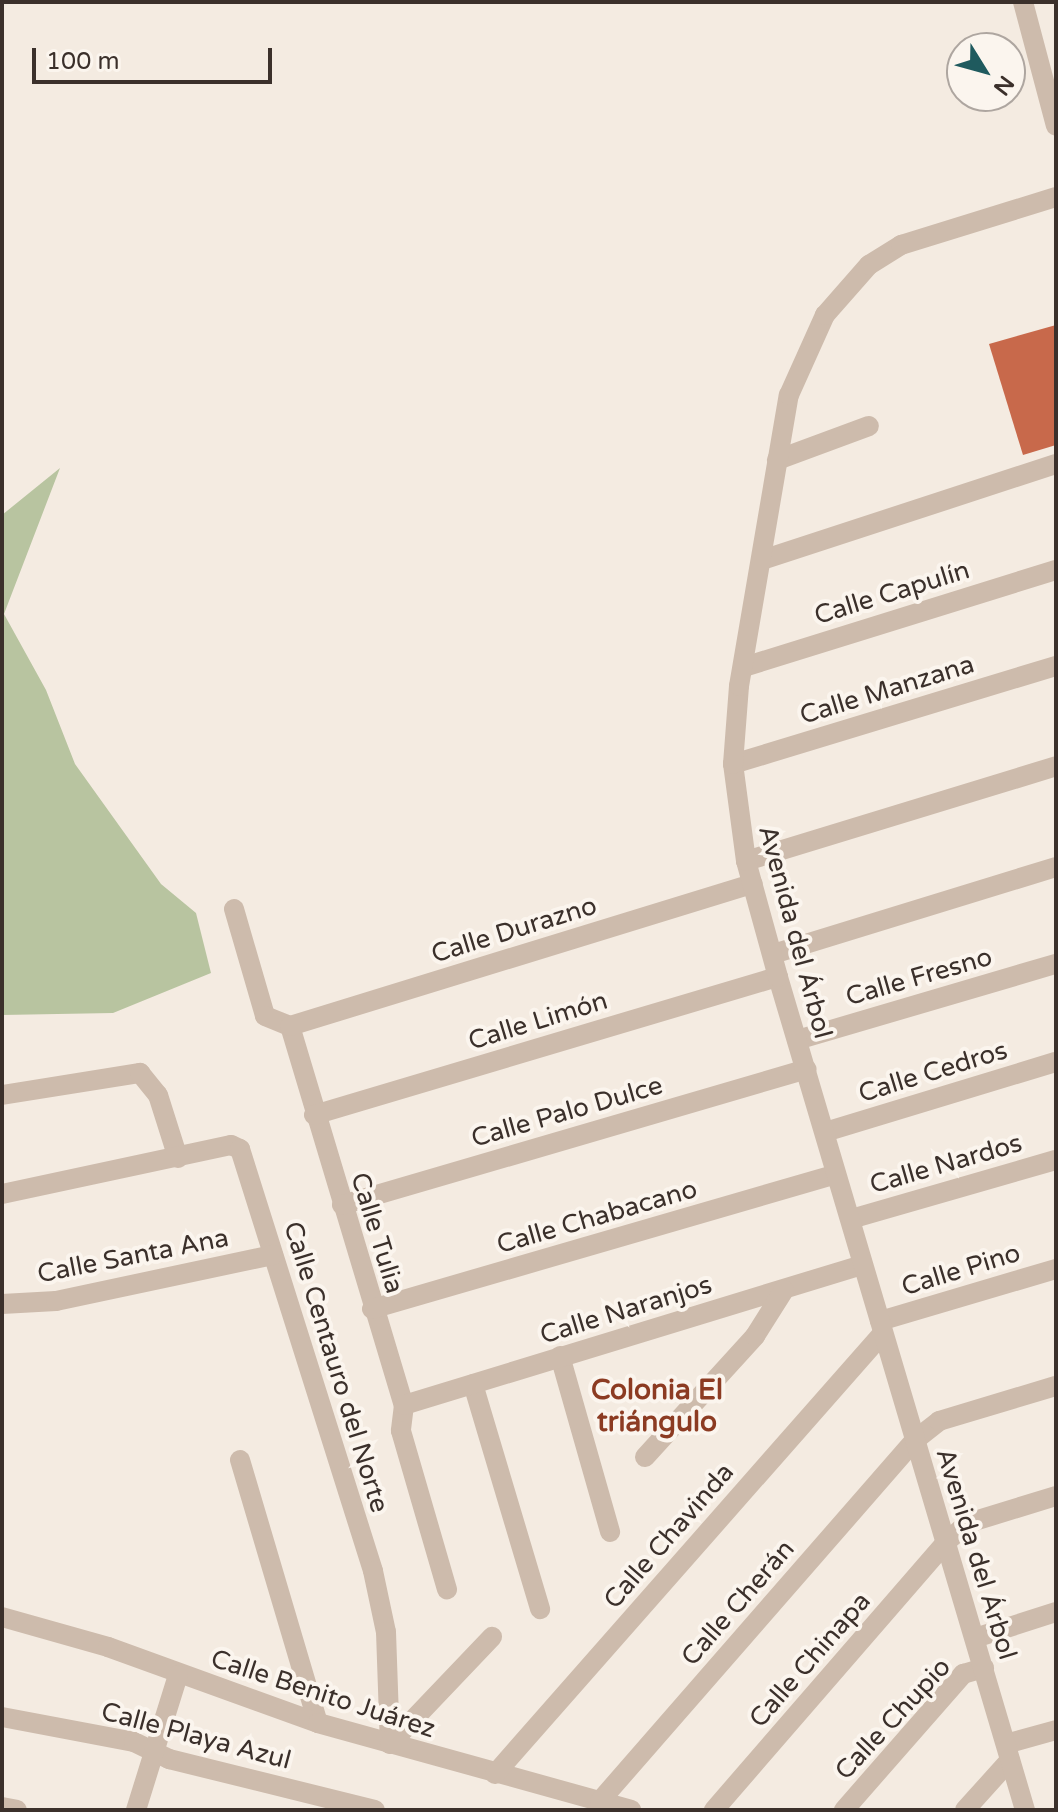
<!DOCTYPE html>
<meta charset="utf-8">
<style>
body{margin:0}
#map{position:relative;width:1058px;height:1812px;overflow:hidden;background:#f4ebe1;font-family:"Varela Round",sans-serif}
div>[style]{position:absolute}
.green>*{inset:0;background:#b8c4a0}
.building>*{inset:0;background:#c8694b}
.minor>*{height:20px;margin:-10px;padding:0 10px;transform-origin:10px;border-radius:10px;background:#cdbbac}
span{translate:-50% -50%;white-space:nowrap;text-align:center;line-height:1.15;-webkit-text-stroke:8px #fbf5ee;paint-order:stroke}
.street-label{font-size:26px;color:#3b302b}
.neighbourhood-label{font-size:28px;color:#8c3b22;font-weight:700}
.frame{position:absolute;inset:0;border:4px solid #3b302b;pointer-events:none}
.north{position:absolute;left:946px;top:32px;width:80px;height:80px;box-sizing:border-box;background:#fbf5ee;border:2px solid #aea6a0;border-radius:50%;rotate:127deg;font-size:22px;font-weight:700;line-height:32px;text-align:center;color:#3b302b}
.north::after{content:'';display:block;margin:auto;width:28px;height:36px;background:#1f5a5e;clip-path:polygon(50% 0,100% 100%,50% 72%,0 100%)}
.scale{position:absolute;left:32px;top:48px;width:240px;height:36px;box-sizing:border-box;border:4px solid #3b302b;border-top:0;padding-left:10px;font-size:24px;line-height:28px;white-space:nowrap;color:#3b302b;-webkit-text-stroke:6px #fbf5ee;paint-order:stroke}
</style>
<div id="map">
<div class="green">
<div style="clip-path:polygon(60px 468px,4px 614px,46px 690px,75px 764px,161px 884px,196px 913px,211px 973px,113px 1013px,2px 1015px,2px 515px)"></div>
</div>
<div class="building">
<div style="clip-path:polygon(1056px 325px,1056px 445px,1023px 455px,989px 344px)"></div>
</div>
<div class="minor">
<div style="left:1023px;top:2px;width:128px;rotate:75.1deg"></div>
<div style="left:777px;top:460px;width:98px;rotate:-20.3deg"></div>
<div style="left:762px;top:560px;width:309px;rotate:-18.1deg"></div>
<div style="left:744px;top:667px;width:327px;rotate:-17.3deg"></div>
<div style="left:733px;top:764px;width:338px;rotate:-16.9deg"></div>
<div style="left:746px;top:861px;width:324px;rotate:-17deg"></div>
<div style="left:234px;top:909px;width:111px;rotate:73.8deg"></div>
<div style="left:265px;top:1016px;width:27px;rotate:22deg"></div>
<div style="left:290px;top:1026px;width:396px;rotate:73.3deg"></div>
<div style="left:404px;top:1405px;width:26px;rotate:97deg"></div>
<div style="left:401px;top:1431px;width:165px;rotate:73.8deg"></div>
<div style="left:773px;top:954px;width:296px;rotate:-17.1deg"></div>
<div style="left:290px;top:1026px;width:484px;rotate:-17.1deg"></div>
<div style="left:797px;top:1040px;width:270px;rotate:-16.4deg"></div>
<div style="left:2px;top:1095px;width:140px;rotate:-9.1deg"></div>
<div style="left:140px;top:1073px;width:28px;rotate:51deg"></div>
<div style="left:158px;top:1095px;width:66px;rotate:72.4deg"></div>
<div style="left:314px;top:1115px;width:484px;rotate:-16.6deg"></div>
<div style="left:825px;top:1132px;width:241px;rotate:-16.9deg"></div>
<div style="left:2px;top:1194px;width:234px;rotate:-12.1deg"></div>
<div style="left:231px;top:1145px;width:10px;rotate:24deg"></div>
<div style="left:240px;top:1149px;width:442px;rotate:72.5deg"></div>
<div style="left:373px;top:1571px;width:62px;rotate:78deg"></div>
<div style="left:386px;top:1632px;width:112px;rotate:88deg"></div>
<div style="left:342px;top:1205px;width:484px;rotate:-16.3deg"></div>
<div style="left:851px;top:1219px;width:213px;rotate:-16.1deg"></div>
<div style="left:2px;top:1304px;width:54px;rotate:-3.2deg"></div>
<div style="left:56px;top:1301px;width:222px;rotate:-12deg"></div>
<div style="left:372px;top:1309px;width:483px;rotate:-16.2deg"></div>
<div style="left:880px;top:1321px;width:184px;rotate:-16.5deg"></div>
<div style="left:560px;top:1356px;width:183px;rotate:74.1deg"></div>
<div style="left:473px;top:1384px;width:235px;rotate:73.4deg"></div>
<div style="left:404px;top:1405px;width:479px;rotate:-17deg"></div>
<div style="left:645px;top:1457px;width:164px;rotate:-47.7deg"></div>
<div style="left:755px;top:1336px;width:54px;rotate:-57.8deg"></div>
<div style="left:240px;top:1460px;width:274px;rotate:73.5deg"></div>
<div style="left:2px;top:1617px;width:110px;rotate:15.8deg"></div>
<div style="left:108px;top:1647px;width:223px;rotate:19.9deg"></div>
<div style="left:318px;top:1723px;width:325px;rotate:15.5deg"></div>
<div style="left:975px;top:1638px;width:85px;rotate:-17.8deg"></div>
<div style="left:2px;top:1717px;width:134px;rotate:10.7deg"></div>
<div style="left:134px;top:1742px;width:39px;rotate:26deg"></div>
<div style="left:169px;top:1759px;width:212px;rotate:13.9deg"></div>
<div style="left:390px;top:1744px;width:148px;rotate:-46.4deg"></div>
<div style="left:1006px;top:1744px;width:52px;rotate:-15.6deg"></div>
<div style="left:495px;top:1774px;width:587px;rotate:-48.66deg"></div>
<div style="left:600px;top:1801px;width:479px;rotate:-48.9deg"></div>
<div style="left:915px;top:1440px;width:31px;rotate:-38deg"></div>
<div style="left:939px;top:1421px;width:122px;rotate:-16.7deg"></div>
<div style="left:2px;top:1807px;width:15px;rotate:11deg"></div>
<div style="left:136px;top:1810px;width:141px;rotate:-72.7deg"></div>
<div style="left:714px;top:1810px;width:353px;rotate:-49.1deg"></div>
<div style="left:945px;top:1543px;width:30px;rotate:-41deg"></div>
<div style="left:968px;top:1523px;width:92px;rotate:-17.1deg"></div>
<div style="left:844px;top:1810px;width:181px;rotate:-48.8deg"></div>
<div style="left:963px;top:1674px;width:22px;rotate:-16deg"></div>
<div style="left:965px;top:1810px;width:67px;rotate:-48deg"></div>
<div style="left:1025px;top:1810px;width:869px;rotate:-106.52deg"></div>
<div style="left:778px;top:977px;width:120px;rotate:-105.4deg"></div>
<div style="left:746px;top:861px;width:98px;rotate:-97.6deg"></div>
<div style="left:733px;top:764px;width:78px;rotate:-85.6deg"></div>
<div style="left:739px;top:686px;width:295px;rotate:-80.3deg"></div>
<div style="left:789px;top:395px;width:88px;rotate:-65.8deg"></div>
<div style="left:825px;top:315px;width:67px;rotate:-48.7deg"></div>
<div style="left:869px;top:265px;width:38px;rotate:-32deg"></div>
<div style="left:901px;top:245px;width:162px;rotate:-17.2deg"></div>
</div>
<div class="street-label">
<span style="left:892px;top:593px;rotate:-17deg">Calle Capulín</span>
<span style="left:887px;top:690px;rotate:-17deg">Calle Manzana</span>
<span style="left:514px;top:930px;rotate:-17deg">Calle Durazno</span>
<span style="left:795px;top:932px;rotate:75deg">Avenida del Árbol</span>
<span style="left:919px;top:977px;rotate:-16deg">Calle Fresno</span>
<span style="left:538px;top:1021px;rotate:-17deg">Calle Limón</span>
<span style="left:933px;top:1072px;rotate:-17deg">Calle Cedros</span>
<span style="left:567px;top:1112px;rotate:-16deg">Calle Palo Dulce</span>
<span style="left:946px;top:1164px;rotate:-16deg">Calle Nardos</span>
<span style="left:597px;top:1217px;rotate:-16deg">Calle Chabacano</span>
<span style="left:377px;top:1233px;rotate:73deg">Calle Tulia</span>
<span style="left:133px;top:1256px;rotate:-11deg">Calle Santa Ana</span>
<span style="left:961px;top:1270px;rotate:-17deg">Calle Pino</span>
<span style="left:626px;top:1310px;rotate:-17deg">Calle Naranjos</span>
<span style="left:336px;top:1367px;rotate:73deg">Calle Centauro del Norte</span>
<span style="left:669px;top:1536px;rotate:-49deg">Calle Chavinda</span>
<span style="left:976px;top:1554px;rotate:73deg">Avenida del Árbol</span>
<span style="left:738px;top:1603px;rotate:-49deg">Calle Cherán</span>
<span style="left:810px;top:1660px;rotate:-49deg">Calle Chinapa</span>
<span style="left:323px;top:1694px;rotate:18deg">Calle Benito Juárez</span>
<span style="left:893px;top:1719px;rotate:-47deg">Calle Chupio</span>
<span style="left:196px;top:1736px;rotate:15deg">Calle Playa Azul</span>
</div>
<div class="neighbourhood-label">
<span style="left:657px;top:1406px">Colonia El<br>triángulo</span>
</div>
<div class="frame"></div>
<div class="north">N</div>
<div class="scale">100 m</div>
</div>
